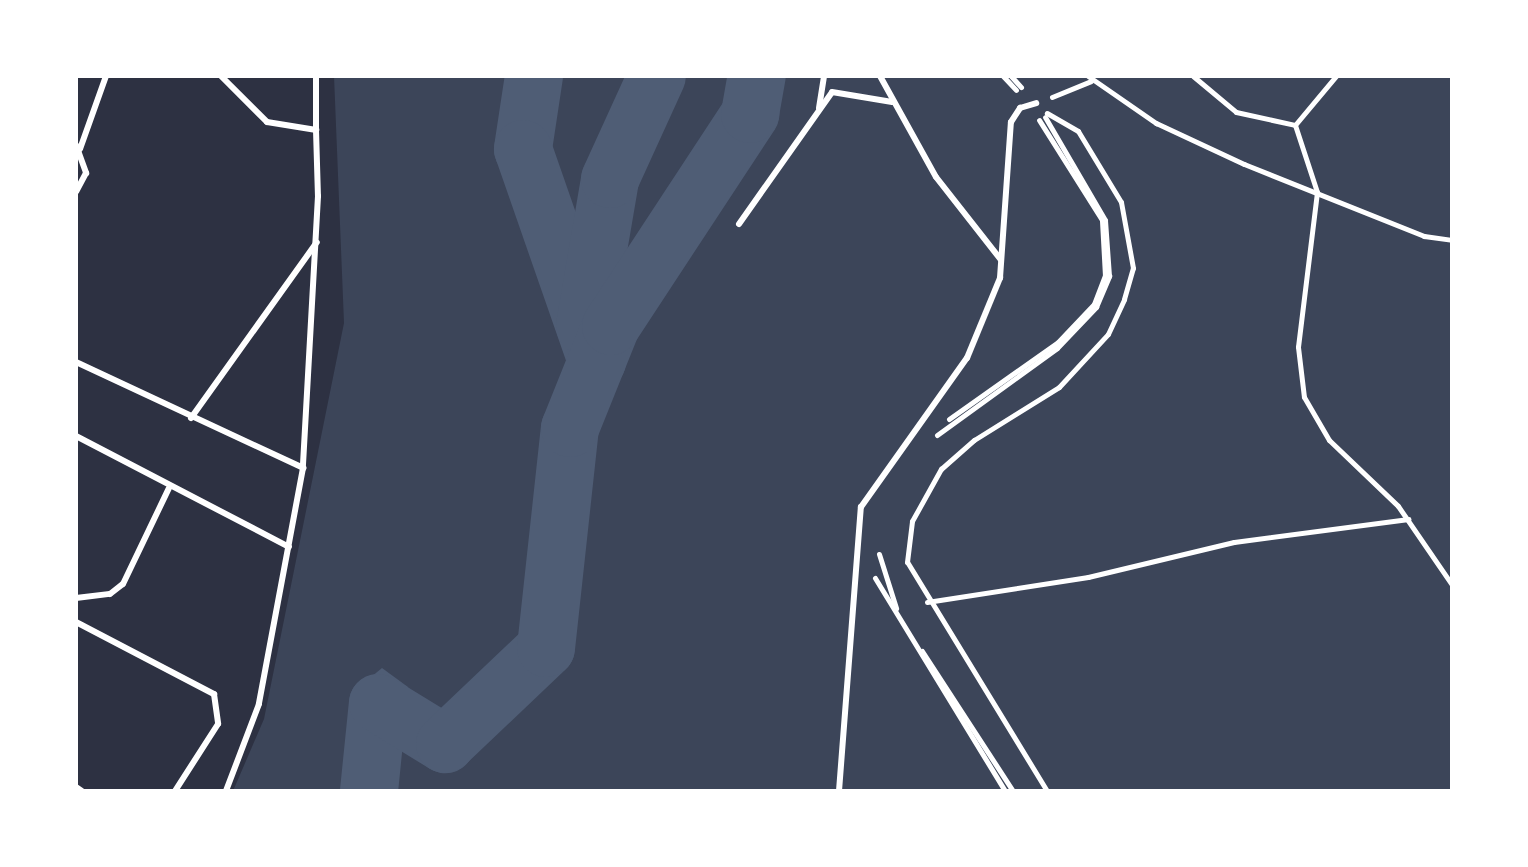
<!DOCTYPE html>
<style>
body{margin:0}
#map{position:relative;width:1528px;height:867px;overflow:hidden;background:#2d3142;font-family:Quicksand,sans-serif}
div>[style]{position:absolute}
.green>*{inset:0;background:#3c4559}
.water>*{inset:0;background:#4f5d75}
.river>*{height:58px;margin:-29px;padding:0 29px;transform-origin:29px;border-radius:29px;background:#4f5d75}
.path>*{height:5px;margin:-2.5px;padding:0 2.5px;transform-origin:2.5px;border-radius:2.5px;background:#fff}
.service>*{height:6px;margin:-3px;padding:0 3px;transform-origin:3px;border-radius:3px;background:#fff}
span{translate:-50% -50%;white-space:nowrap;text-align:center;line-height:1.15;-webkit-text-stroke:8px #fff;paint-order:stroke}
.frame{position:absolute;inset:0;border:78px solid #fff;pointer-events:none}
</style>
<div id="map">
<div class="green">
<div style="clip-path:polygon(334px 76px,1452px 76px,1452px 791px,233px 791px,264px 719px,344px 323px)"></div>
</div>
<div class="water">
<div style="clip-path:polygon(382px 668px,408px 687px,415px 713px,389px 721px,367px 709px,365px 682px)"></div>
</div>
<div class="river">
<div style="left:534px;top:76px;width:74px;rotate:98.6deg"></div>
<div style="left:523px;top:149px;width:225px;rotate:70.8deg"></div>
<div style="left:585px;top:326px;width:149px;rotate:-80.3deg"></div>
<div style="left:610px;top:179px;width:113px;rotate:-65.5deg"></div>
<div style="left:369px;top:791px;width:88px;rotate:-84.2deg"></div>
<div style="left:378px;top:703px;width:79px;rotate:31.5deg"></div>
<div style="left:445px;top:744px;width:139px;rotate:-43.5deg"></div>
<div style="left:546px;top:648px;width:221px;rotate:-83.8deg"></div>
<div style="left:570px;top:428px;width:110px;rotate:-68.1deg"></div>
<div style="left:611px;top:326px;width:254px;rotate:-56.7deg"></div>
<div style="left:750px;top:114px;width:39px;rotate:-80deg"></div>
</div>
<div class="path">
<div style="left:1003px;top:76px;width:19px;rotate:47deg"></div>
<div style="left:1011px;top:76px;width:15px;rotate:48deg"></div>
<div style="left:1088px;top:76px;width:83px;rotate:34.7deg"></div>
<div style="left:1156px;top:123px;width:97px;rotate:25deg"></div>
<div style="left:1244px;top:164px;width:194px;rotate:21.8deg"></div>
<div style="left:1424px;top:236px;width:28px;rotate:8deg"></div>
<div style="left:1193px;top:76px;width:56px;rotate:39.9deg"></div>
<div style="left:1236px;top:112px;width:60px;rotate:12.4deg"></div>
<div style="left:1295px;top:125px;width:71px;rotate:71.8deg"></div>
<div style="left:1317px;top:192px;width:156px;rotate:97deg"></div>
<div style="left:1298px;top:347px;width:50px;rotate:83.2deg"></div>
<div style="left:1304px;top:397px;width:50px;rotate:59.8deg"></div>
<div style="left:1329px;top:440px;width:95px;rotate:43.7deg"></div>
<div style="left:1398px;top:506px;width:96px;rotate:55.6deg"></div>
<div style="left:1052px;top:97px;width:42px;rotate:-22.3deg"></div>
<div style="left:1295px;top:125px;width:64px;rotate:-50.1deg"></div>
<div style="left:949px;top:419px;width:133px;rotate:-35.2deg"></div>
<div style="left:1058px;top:342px;width:52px;rotate:-46.5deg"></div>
<div style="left:1094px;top:304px;width:30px;rotate:-69deg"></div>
<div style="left:1105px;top:276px;width:56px;rotate:-93.1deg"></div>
<div style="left:1102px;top:220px;width:118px;rotate:-122.2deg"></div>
<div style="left:937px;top:435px;width:148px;rotate:-35.9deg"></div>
<div style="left:1057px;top:348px;width:57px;rotate:-46.4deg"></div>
<div style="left:1096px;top:307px;width:34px;rotate:-67deg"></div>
<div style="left:1109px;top:276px;width:56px;rotate:-94.1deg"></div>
<div style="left:1105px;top:220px;width:119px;rotate:-120.2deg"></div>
<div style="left:879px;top:554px;width:57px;rotate:72.5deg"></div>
<div style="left:875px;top:578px;width:250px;rotate:58.6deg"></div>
<div style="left:927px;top:602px;width:163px;rotate:-8.8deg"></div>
<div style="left:1088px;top:577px;width:150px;rotate:-13.5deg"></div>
<div style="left:1234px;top:542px;width:176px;rotate:-7.5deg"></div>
<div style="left:922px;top:651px;width:167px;rotate:57deg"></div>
<div style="left:1047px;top:791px;width:268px;rotate:-121.4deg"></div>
<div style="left:907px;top:562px;width:41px;rotate:-83deg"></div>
<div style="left:912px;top:521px;width:60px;rotate:-60.9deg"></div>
<div style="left:941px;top:469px;width:44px;rotate:-41.3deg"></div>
<div style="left:974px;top:440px;width:100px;rotate:-31.9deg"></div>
<div style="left:1059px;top:387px;width:72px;rotate:-47.2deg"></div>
<div style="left:1108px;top:334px;width:38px;rotate:-65deg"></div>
<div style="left:1124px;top:299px;width:32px;rotate:-74deg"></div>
<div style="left:1133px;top:268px;width:67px;rotate:-100.3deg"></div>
<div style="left:1121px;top:202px;width:83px;rotate:-121.2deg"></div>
<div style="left:1078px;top:131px;width:36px;rotate:-150deg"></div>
</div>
<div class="service">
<div style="left:221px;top:76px;width:65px;rotate:45deg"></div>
<div style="left:267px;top:122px;width:50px;rotate:9.3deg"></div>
<div style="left:316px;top:130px;width:66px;rotate:88.3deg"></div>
<div style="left:318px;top:196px;width:272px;rotate:93.2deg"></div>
<div style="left:303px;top:468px;width:240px;rotate:100.6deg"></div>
<div style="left:259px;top:704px;width:93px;rotate:110.8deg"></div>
<div style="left:316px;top:76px;width:54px;rotate:90deg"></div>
<div style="left:880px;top:76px;width:115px;rotate:61deg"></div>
<div style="left:936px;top:177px;width:105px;rotate:51.9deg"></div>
<div style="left:819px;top:108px;width:32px;rotate:-81deg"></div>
<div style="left:76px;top:145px;width:30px;rotate:70deg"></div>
<div style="left:86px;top:173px;width:21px;rotate:118deg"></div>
<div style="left:80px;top:149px;width:77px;rotate:-70.4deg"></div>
<div style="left:739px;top:224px;width:161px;rotate:-54.8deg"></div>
<div style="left:832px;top:92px;width:61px;rotate:9.5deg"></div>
<div style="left:76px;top:362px;width:251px;rotate:25deg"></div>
<div style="left:191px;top:418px;width:216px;rotate:-54.4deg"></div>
<div style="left:76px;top:436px;width:240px;rotate:27.5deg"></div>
<div style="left:76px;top:598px;width:34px;rotate:-7deg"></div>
<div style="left:110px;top:594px;width:16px;rotate:-38deg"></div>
<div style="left:123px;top:584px;width:106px;rotate:-64.4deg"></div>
<div style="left:76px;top:622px;width:156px;rotate:27.6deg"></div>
<div style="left:214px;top:694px;width:30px;rotate:82deg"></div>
<div style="left:218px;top:724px;width:80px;rotate:122.7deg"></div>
<div style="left:76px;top:787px;width:7px;rotate:34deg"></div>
<div style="left:839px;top:791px;width:285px;rotate:-85.6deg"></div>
<div style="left:861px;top:507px;width:183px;rotate:-54.6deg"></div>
<div style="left:967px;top:358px;width:87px;rotate:-67.6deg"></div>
<div style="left:1000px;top:278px;width:156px;rotate:-86deg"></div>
<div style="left:1011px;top:122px;width:17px;rotate:-57deg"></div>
<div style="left:1020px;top:108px;width:17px;rotate:-17deg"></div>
</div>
<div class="frame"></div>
</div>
